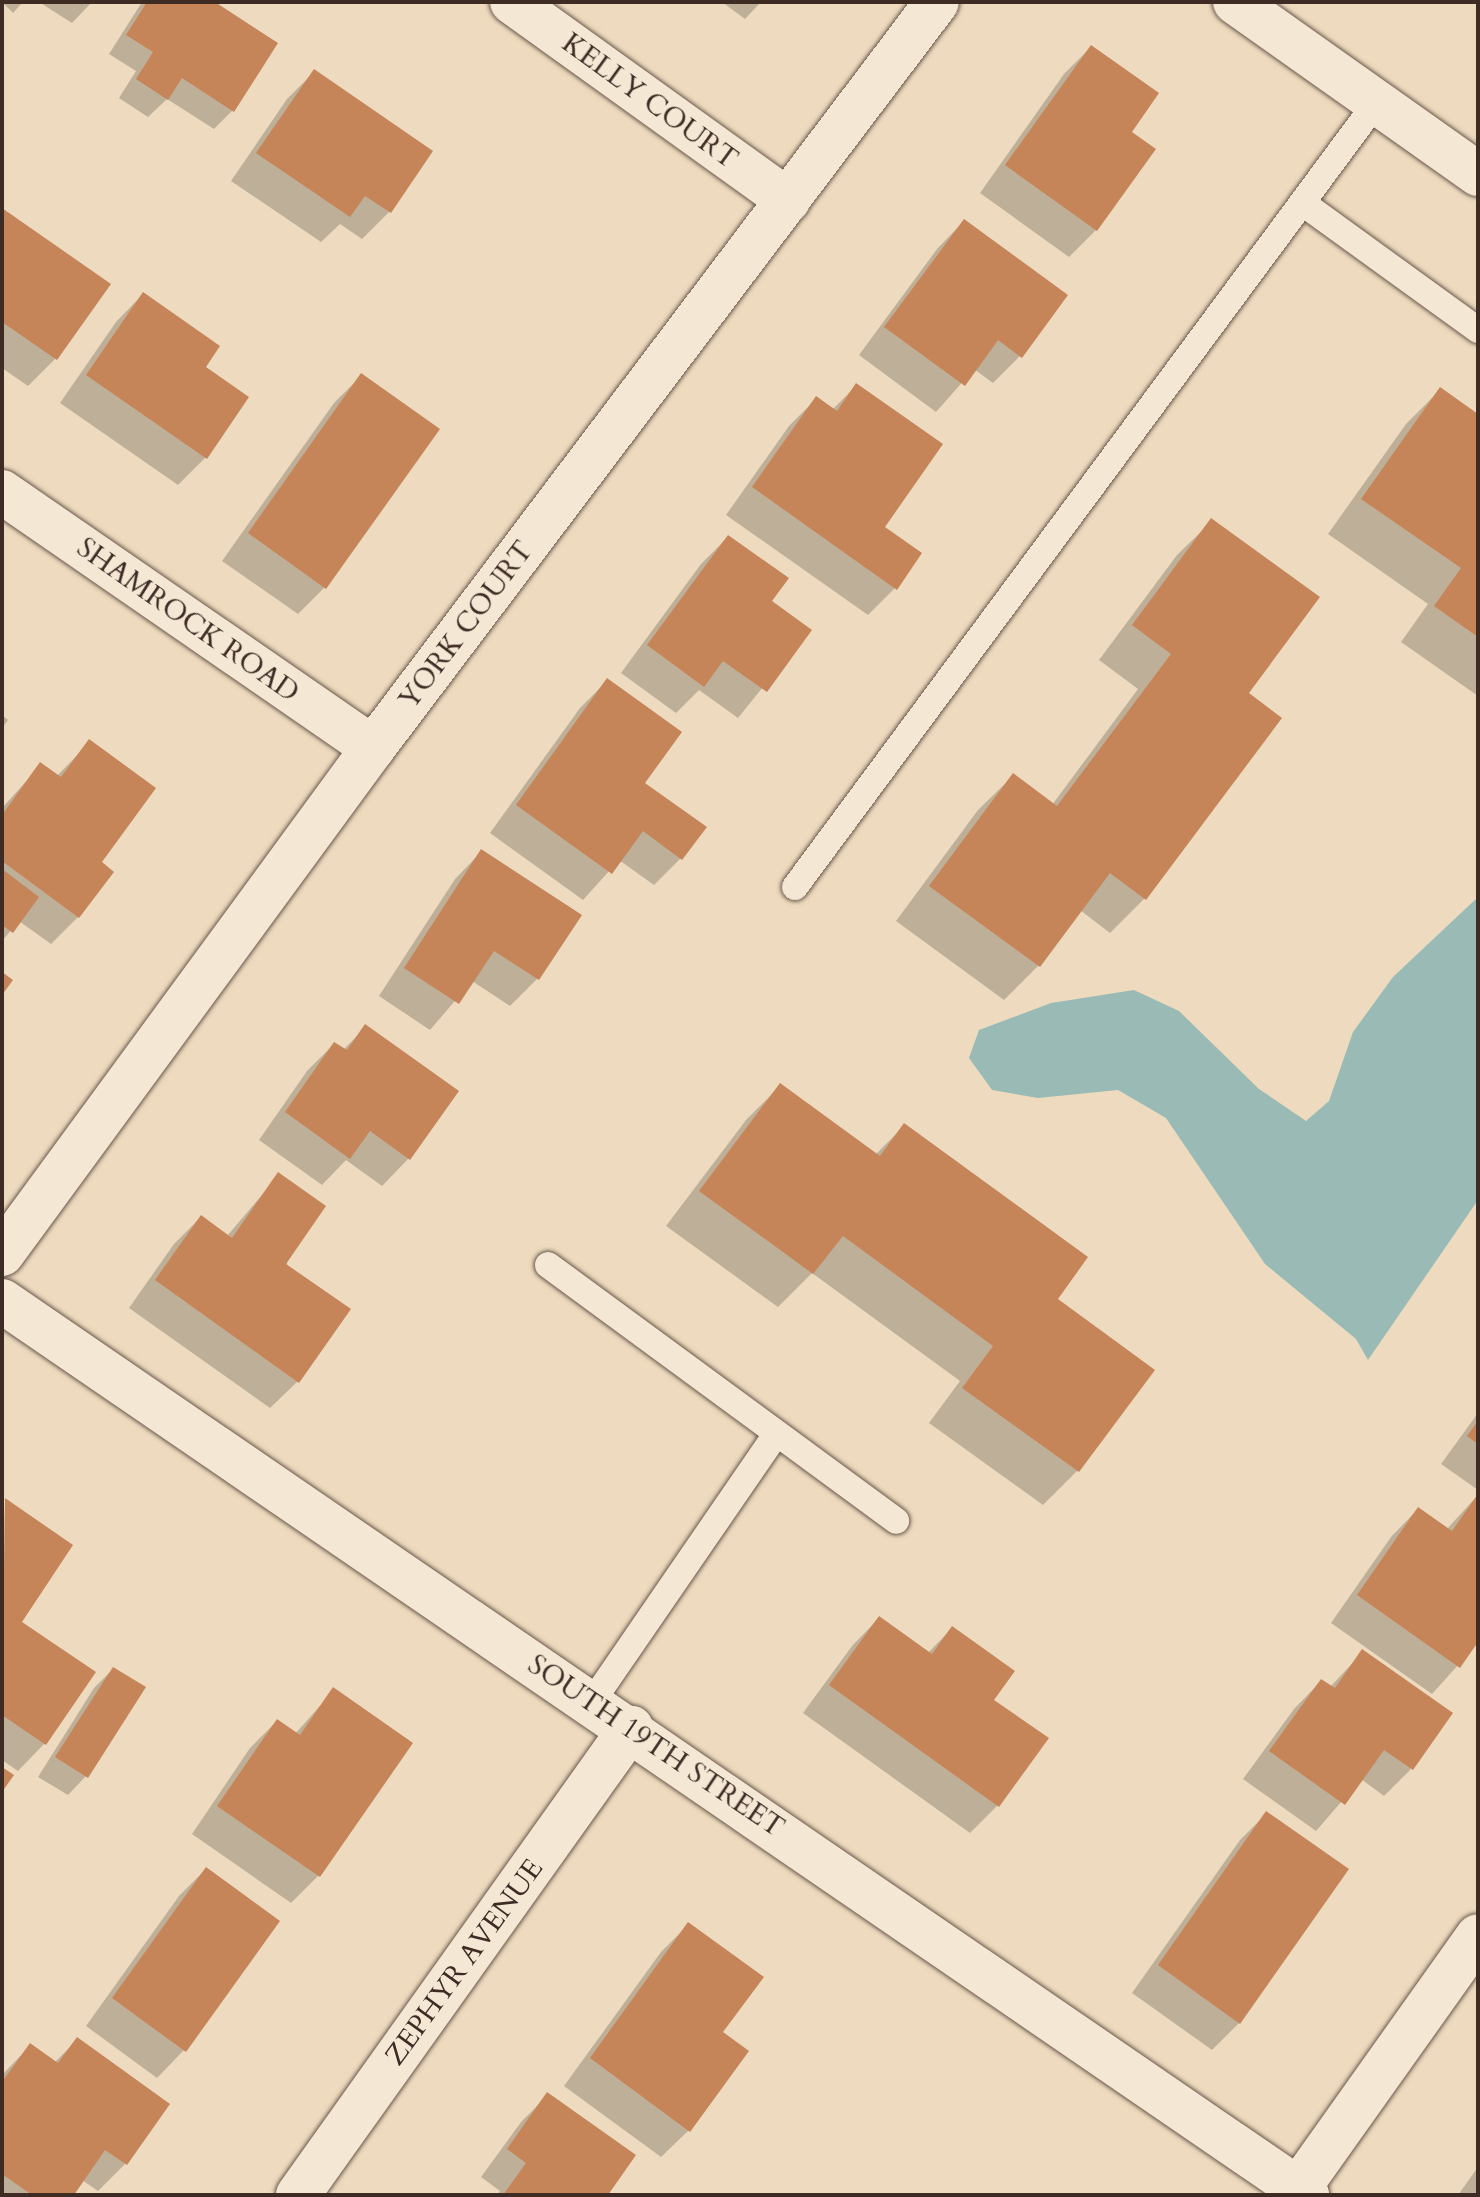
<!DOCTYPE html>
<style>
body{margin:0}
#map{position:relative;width:1480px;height:2197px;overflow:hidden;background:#eedbbf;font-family:Cardo,serif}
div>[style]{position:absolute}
.water>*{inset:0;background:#9abab6}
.shadow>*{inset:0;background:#0003}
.building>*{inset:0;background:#c68459}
.roads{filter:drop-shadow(0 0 2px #6a574b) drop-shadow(0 0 2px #6a574b)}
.lane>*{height:26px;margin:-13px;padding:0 13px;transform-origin:13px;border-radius:13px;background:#f4e8d5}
.street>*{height:44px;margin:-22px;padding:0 22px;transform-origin:22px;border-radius:22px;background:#f4e8d5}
span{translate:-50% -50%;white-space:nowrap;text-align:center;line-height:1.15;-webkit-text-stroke:6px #f4e8d5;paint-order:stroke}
.street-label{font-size:28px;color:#3e2b24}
.frame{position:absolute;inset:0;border:4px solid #3e2b24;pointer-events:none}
</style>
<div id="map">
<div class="water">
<div style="clip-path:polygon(1478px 897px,1478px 1200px,1368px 1360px,1356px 1339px,1265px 1264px,1166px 1118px,1118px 1090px,1038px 1098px,992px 1090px,969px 1058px,979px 1030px,1051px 1003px,1134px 990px,1179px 1011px,1259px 1089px,1306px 1121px,1329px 1101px,1353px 1032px,1393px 977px)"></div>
</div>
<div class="shadow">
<div style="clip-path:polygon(2px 2px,23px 2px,13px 13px)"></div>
<div style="clip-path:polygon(39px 2px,92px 2px,72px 23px)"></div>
<div style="clip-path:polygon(142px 2px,211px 2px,233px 110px,214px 129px,167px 99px,148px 117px,119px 98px,136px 71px,109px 54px)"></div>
<div style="clip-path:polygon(722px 2px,761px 2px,745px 19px)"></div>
<div style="clip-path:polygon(1091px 47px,1129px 132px,1153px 150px,1096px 230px,1069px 257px,980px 193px,1064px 74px)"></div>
<div style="clip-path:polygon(314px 72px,430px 151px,389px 212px,362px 239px,340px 224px,321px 242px,231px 181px,287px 99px)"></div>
<div style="clip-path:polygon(2px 210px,108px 284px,55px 359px,28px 386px,2px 368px)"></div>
<div style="clip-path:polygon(964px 221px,1020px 356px,993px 383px,974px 369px,936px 412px,859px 355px,937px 249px)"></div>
<div style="clip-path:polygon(143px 294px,203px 368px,247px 398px,205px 458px,178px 485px,60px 403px,116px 322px)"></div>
<div style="clip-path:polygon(361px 376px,325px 587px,298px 614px,222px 561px,334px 403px)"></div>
<div style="clip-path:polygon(856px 386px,895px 588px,868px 615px,726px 515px,789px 426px,816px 399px,832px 410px)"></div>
<div style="clip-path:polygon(1440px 390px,1478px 417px,1478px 696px,1401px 642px,1428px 604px,1328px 534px,1406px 424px)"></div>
<div style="clip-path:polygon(1212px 521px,1246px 694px,1145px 898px,1110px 933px,1080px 910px,1039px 965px,1004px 1000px,896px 921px,978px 810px,1013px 776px,1052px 805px,1138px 689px,1099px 660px,1177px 555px)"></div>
<div style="clip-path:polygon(728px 537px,769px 602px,809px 630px,738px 718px,699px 690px,676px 713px,621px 673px,701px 564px)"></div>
<div style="clip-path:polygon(607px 681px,642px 784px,681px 858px,654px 885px,619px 860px,583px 900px,490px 833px,580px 708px)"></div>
<div style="clip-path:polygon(2px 715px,8px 720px,2px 728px)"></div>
<div style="clip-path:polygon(90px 742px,99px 863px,78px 917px,51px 944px,19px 921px,2px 941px,2px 808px,41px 765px,57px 776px)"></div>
<div style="clip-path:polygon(482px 851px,579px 915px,537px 979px,510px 1006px,472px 981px,430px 1030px,379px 996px,455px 879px)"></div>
<div style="clip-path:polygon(366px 1027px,409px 1158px,382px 1186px,346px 1160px,322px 1185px,259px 1140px,307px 1071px,334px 1044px,343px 1050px)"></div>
<div style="clip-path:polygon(780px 1086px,875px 1155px,904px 1126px,1055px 1300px,1152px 1370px,1077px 1471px,1043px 1505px,929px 1423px,960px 1381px,812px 1273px,778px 1307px,666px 1226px,746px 1120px)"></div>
<div style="clip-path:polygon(279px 1175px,298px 1381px,270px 1408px,129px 1308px,174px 1244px,201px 1217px,227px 1236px)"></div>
<div style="clip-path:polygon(1478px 1413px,1478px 1490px,1441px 1464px)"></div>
<div style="clip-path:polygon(1478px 1495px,1478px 1643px,1432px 1694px,1331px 1623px,1391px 1537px,1418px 1509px,1447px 1529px)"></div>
<div style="clip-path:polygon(5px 1501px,71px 1546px,19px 1622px,45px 1743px,18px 1771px,2px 1760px)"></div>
<div style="clip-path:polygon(879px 1618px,928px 1653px,952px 1628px,992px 1700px,997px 1806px,970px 1833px,803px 1713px,852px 1646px)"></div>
<div style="clip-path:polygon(1363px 1652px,1411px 1769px,1384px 1796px,1361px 1779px,1316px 1831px,1243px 1779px,1294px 1709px,1321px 1681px,1330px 1687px)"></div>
<div style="clip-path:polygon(113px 1669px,86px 1776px,68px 1795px,38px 1777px,94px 1688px)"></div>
<div style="clip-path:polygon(334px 1690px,318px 1876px,291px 1903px,192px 1834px,250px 1748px,277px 1721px,295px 1734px)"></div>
<div style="clip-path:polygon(1267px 1813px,1239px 2023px,1212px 2050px,1132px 1993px,1240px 1840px)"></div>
<div style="clip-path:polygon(206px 1869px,184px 2050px,157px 2078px,86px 2026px,179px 1896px)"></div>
<div style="clip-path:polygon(688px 1925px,721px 2033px,689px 2130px,661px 2157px,564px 2086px,661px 1952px)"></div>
<div style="clip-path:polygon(77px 2040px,167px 2104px,125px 2164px,98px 2191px,82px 2180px,71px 2195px,2px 2195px,2px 2075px,30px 2046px,54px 2063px)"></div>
<div style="clip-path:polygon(548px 2095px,606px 2195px,497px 2195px,500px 2191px,481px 2177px,521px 2122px)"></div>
<div style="clip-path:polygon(1478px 2167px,1478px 2195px,1458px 2195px)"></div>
</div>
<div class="building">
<div style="clip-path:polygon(147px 2px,215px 2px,278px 43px,234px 112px,182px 78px,168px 100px,136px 79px,153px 52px,126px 35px)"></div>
<div style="clip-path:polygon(1091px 45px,1159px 93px,1132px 132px,1156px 149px,1097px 231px,1005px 165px)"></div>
<div style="clip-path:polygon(314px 69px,433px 151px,391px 213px,365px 196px,350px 217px,256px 153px)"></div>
<div style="clip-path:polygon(2px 208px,111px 284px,57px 360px,2px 322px)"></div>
<div style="clip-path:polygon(964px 219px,1068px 295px,1022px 358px,998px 340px,965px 386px,884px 327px)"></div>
<div style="clip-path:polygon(143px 292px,220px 346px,206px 367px,249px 397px,207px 459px,86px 375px)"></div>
<div style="clip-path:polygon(361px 373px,440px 429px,326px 589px,248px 533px)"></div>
<div style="clip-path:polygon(856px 383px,943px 444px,885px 527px,922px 553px,897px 590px,752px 487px,816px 396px,837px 411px)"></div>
<div style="clip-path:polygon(1440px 387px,1478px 414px,1478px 637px,1434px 606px,1461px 568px,1361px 499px)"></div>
<div style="clip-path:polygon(1211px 518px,1320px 597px,1249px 693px,1282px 718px,1146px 900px,1110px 873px,1040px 967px,929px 886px,1013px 773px,1057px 806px,1171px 654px,1132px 625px)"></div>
<div style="clip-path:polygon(728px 535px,789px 578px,772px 601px,812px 630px,767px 692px,723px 661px,704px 687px,647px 645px)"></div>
<div style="clip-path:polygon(607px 678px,682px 732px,645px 783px,707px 827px,682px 860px,643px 831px,612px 874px,516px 805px)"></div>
<div style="clip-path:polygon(89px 739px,156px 788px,102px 862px,114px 872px,79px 918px,2px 861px,2px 815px,40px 762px,61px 777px)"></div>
<div style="clip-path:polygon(481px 849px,582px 915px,539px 980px,494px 951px,459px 1004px,404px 968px)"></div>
<div style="clip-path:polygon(2px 869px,39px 897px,13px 933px,2px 925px)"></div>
<div style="clip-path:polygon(2px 972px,13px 980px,2px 995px)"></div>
<div style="clip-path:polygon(365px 1024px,459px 1091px,410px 1160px,370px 1131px,350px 1159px,285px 1112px,334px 1042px,347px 1050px)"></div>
<div style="clip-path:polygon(780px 1083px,880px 1156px,904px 1123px,1088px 1257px,1058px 1299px,1155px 1370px,1079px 1472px,962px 1388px,993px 1346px,843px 1236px,813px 1274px,699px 1191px)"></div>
<div style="clip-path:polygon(278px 1172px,326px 1206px,286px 1264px,351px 1309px,299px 1383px,155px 1280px,201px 1215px,232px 1238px)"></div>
<div style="clip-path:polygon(1478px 1421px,1478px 1444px,1467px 1436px)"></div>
<div style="clip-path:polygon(1478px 1494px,1478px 1642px,1460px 1668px,1357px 1595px,1418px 1507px,1452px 1531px)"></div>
<div style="clip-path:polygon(5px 1498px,73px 1545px,22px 1622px,96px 1672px,46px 1745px,2px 1715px)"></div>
<div style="clip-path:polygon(879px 1616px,932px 1654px,952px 1626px,1015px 1671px,994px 1700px,1049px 1738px,999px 1807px,829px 1685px)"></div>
<div style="clip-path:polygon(1362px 1649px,1453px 1713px,1413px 1770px,1384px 1750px,1345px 1805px,1269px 1751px,1321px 1679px,1335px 1688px)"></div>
<div style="clip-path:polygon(113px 1667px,146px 1687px,88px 1778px,55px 1757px)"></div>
<div style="clip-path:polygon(333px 1687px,413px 1743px,320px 1877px,217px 1806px,277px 1719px,300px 1735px)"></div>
<div style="clip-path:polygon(2px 1767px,14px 1775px,2px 1792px)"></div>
<div style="clip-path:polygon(1266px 1811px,1349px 1869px,1240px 2024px,1158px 1965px)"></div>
<div style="clip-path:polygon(206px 1867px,280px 1921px,186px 2052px,112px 1998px)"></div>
<div style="clip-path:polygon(688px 1922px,764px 1977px,723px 2032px,749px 2051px,690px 2132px,590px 2058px)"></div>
<div style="clip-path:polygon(77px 2037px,170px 2104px,127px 2165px,105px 2150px,74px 2195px,32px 2195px,2px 2174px,2px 2082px,30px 2043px,58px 2063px)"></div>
<div style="clip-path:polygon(547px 2092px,636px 2155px,608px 2195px,503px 2195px,526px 2163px,507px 2149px)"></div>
</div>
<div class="roads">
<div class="lane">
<div style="left:1304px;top:204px;width:215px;rotate:35.9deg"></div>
<div style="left:795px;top:887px;width:976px;rotate:-53.46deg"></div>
<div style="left:548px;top:1265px;width:432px;rotate:36.3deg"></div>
<div style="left:592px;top:1702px;width:325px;rotate:-55.5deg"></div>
</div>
<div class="street">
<div style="left:512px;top:2px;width:340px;rotate:35.7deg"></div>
<div style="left:1235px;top:2px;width:298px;rotate:35.3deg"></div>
<div style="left:2px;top:492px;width:451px;rotate:34.6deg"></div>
<div style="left:2px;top:1254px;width:627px;rotate:-53.75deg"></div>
<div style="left:373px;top:748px;width:935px;rotate:-52.91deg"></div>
<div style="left:2px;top:1301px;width:1582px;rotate:34.41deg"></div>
<div style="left:1298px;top:2189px;width:310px;rotate:-54.6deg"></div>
<div style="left:298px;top:2195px;width:574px;rotate:-54.51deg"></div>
</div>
</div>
<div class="street-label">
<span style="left:650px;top:101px;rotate:36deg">KELLY COURT</span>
<span style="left:188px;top:620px;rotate:35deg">SHAMROCK ROAD</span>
<span style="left:466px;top:625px;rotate:-53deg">YORK COURT</span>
<span style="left:656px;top:1746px;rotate:34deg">SOUTH 19TH STREET</span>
<span style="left:464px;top:1962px;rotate:-54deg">ZEPHYR AVENUE</span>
</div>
<div class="frame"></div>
</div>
